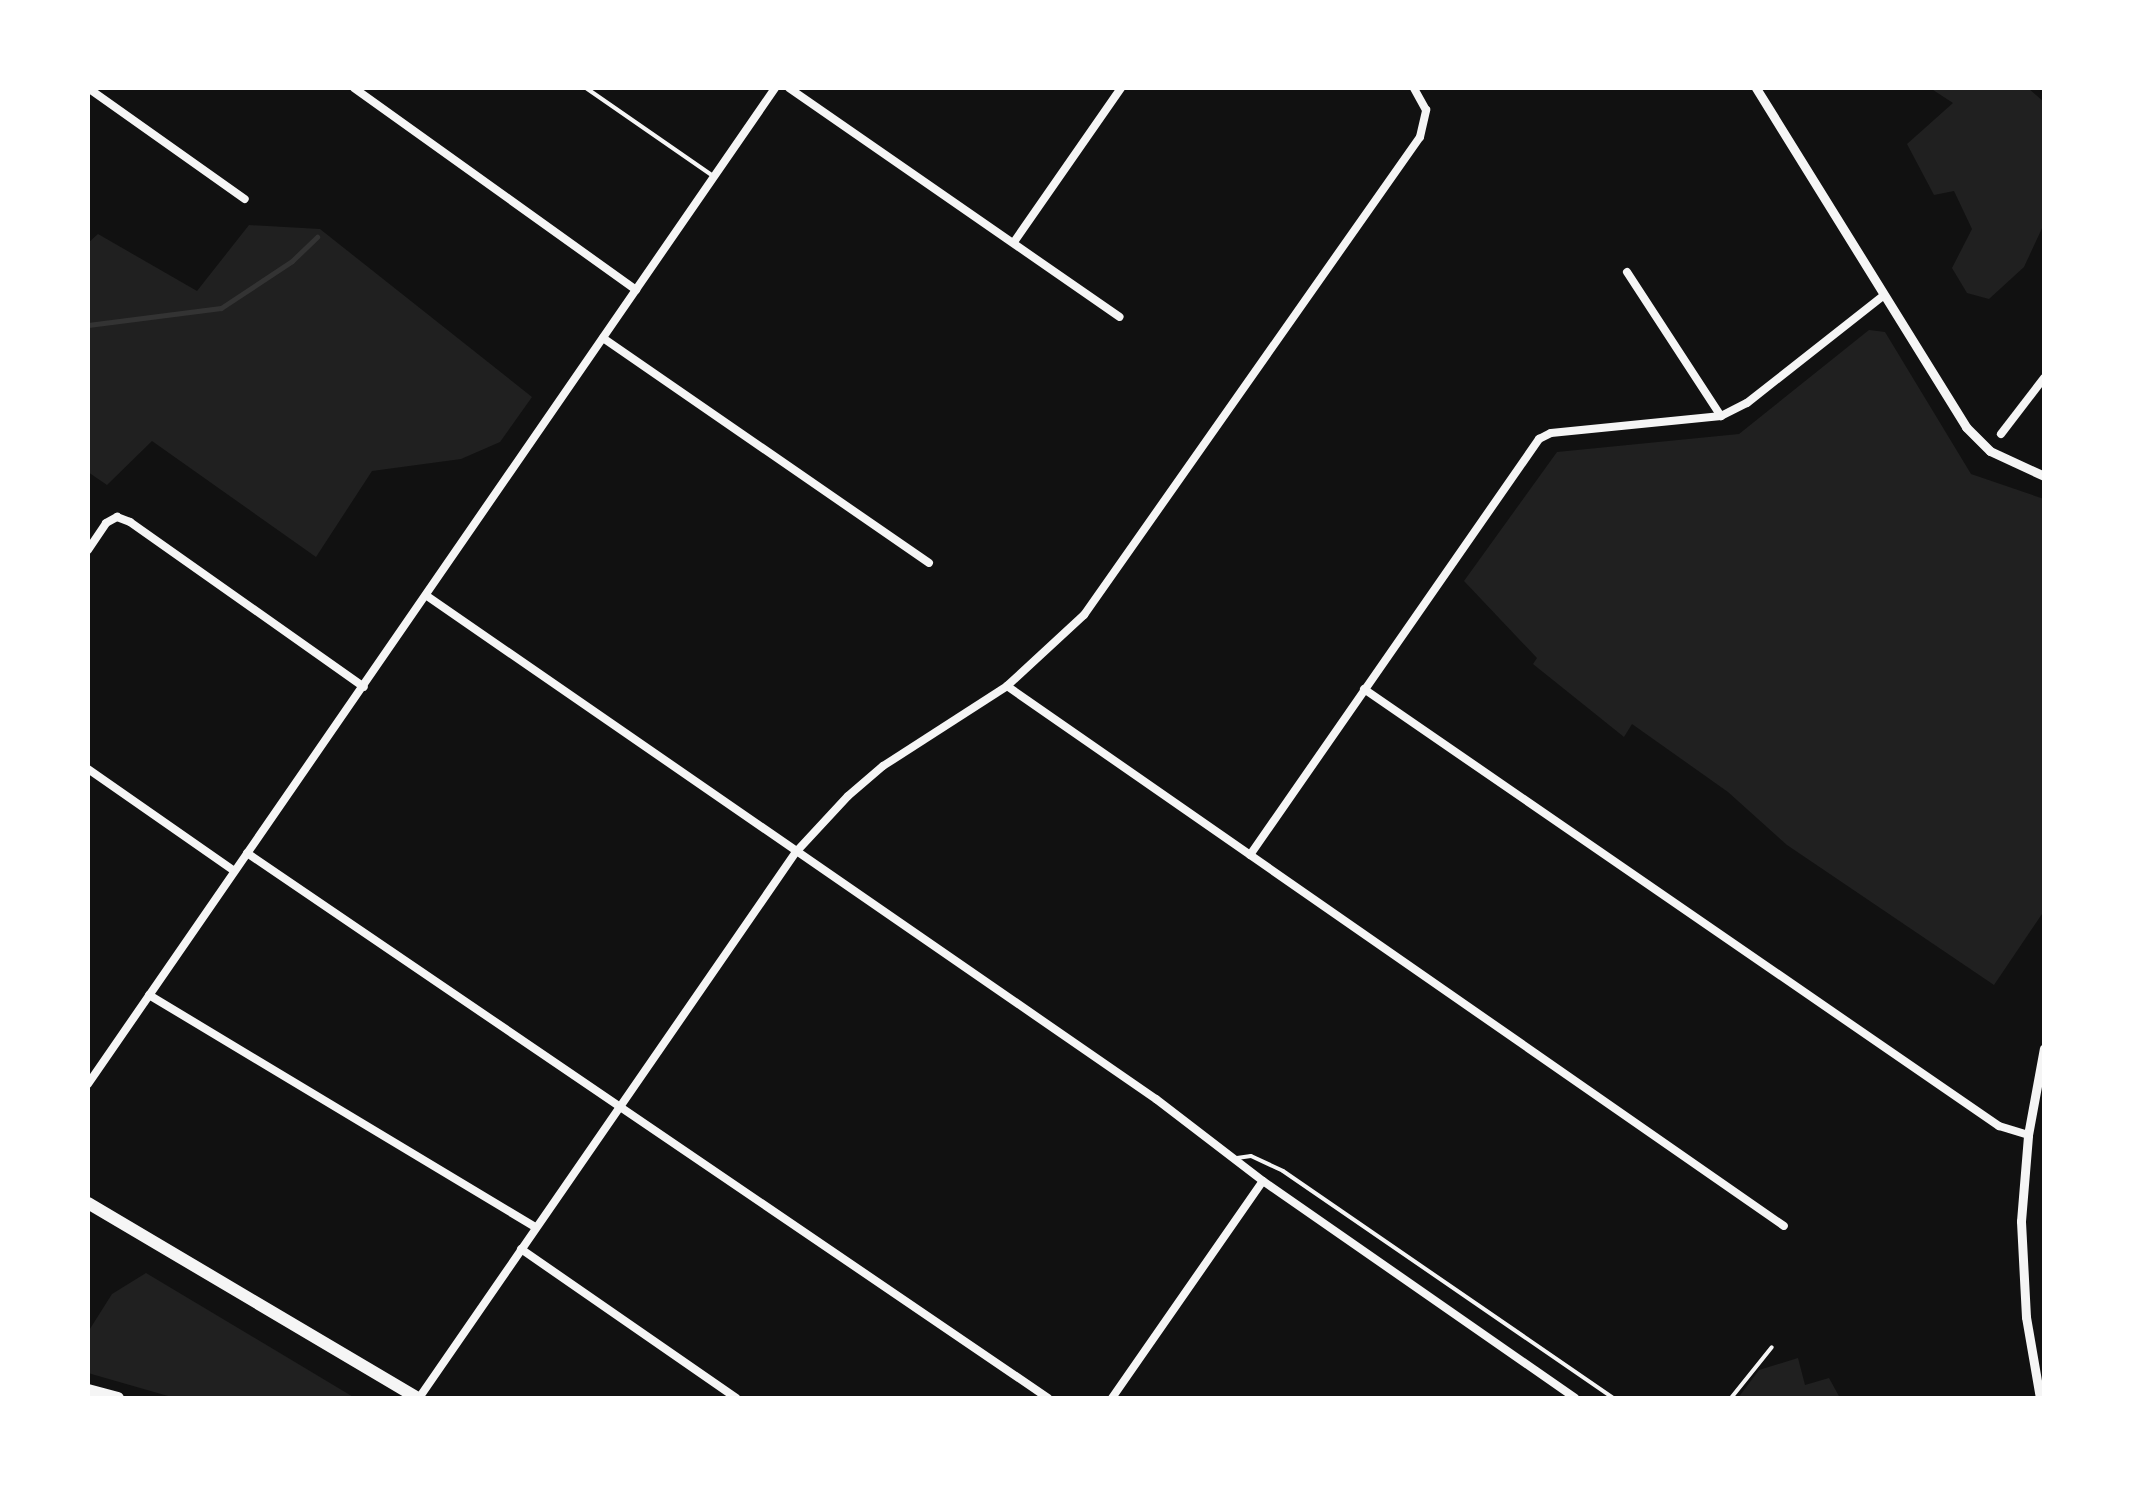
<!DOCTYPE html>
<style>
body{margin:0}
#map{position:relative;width:2132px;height:1486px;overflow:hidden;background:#111;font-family:"Titillium Web",sans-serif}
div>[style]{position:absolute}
.green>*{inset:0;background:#202020}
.stream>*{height:5px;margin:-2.5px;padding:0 2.5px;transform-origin:2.5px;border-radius:2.5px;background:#333}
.service>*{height:4px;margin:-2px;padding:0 2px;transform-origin:2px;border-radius:2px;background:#f5f5f5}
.minor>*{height:8px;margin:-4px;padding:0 4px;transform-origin:4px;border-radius:4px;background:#f5f5f5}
.tertiary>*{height:9px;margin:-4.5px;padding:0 4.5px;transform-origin:4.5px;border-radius:4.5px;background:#f5f5f5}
.trunk>*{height:12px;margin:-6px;padding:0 6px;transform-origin:6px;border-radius:6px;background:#f5f5f5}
span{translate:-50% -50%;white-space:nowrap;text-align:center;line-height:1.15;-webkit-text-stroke:10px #fff;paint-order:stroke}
.frame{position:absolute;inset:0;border:90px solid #fff;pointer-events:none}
</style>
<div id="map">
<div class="green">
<div style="clip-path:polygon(1930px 88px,2028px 88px,2044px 102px,2044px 224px,2024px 267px,1989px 299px,1967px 293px,1952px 268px,1972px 229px,1954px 191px,1934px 195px,1907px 144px,1953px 103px)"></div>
<div style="clip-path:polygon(249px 225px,320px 229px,532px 397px,500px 442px,461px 459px,372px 471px,316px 557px,152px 441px,107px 485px,88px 472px,88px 243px,98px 234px,197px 291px)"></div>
<div style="clip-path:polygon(1869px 330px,1885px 332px,1971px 474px,2044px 499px,2044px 911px,1994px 985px,1787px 845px,1728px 792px,1632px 724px,1624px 737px,1533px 664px,1537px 658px,1464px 581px,1557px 452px,1739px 434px)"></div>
<div style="clip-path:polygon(146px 1273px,355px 1398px,175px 1398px,88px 1373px,88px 1332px,112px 1294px)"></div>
<div style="clip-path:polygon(1798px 1358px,1805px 1385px,1829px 1378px,1840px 1398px,1738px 1398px,1759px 1370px)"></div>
</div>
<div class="stream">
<div style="left:88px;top:325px;width:134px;rotate:-7.3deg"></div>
<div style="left:221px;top:308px;width:85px;rotate:-33.5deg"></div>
<div style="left:292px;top:261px;width:35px;rotate:-44deg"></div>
</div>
<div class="service">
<div style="left:586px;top:88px;width:155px;rotate:34.7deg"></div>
<div style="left:1237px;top:1158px;width:14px;rotate:-8deg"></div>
<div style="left:1251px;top:1156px;width:35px;rotate:25deg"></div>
<div style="left:1283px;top:1171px;width:401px;rotate:34.5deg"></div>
<div style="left:1731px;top:1398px;width:65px;rotate:-51.2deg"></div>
</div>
<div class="minor">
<div style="left:88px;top:88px;width:192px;rotate:35.3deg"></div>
<div style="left:354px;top:88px;width:347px;rotate:35.6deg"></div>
<div style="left:789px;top:88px;width:402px;rotate:34.7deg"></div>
<div style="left:1014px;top:242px;width:188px;rotate:-55.2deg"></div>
<div style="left:1627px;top:272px;width:172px;rotate:56.9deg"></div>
<div style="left:603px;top:338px;width:396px;rotate:34.6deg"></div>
<div style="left:2001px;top:434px;width:71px;rotate:-52.5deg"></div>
<div style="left:88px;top:550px;width:32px;rotate:-56deg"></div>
<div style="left:106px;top:523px;width:13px;rotate:-29deg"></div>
<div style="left:117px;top:517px;width:14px;rotate:21deg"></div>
<div style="left:130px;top:522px;width:286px;rotate:35.2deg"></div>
<div style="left:427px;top:596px;width:886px;rotate:34.61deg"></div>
<div style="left:1156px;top:1099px;width:135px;rotate:37.5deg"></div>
<div style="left:1263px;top:1181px;width:380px;rotate:34.8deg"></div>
<div style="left:1007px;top:686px;width:946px;rotate:34.8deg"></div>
<div style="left:1364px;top:689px;width:771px;rotate:34.54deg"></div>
<div style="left:1999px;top:1126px;width:30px;rotate:17deg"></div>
<div style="left:88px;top:769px;width:178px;rotate:34.9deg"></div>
<div style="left:247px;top:853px;width:969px;rotate:34.23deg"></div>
<div style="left:1250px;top:855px;width:507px;rotate:-55.21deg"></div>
<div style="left:1539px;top:439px;width:13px;rotate:-27deg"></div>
<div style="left:1551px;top:433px;width:171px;rotate:-5.7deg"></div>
<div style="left:1721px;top:416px;width:29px;rotate:-27deg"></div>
<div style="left:1747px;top:403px;width:174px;rotate:-38.2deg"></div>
<div style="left:149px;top:995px;width:450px;rotate:31deg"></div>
<div style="left:88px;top:1084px;width:1210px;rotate:-55.4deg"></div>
<div style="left:521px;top:1249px;width:262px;rotate:34.7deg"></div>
<div style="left:419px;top:1398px;width:664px;rotate:-55.38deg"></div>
<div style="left:796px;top:852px;width:76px;rotate:-47.1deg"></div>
<div style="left:848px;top:796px;width:46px;rotate:-40.6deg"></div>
<div style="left:883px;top:766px;width:148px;rotate:-32.8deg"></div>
<div style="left:1007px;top:686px;width:105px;rotate:-42.7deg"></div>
<div style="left:1084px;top:615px;width:584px;rotate:-54.9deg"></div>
<div style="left:1420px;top:137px;width:28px;rotate:-77deg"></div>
<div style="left:1426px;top:110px;width:25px;rotate:-119deg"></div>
<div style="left:1112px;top:1398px;width:264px;rotate:-55.2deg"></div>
</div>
<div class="tertiary">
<div style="left:1756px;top:88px;width:399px;rotate:58.2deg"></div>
<div style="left:1966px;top:427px;width:34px;rotate:45deg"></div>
<div style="left:1990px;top:451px;width:60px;rotate:24.8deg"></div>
<div style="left:2040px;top:1398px;width:82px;rotate:-99.8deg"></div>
<div style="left:2026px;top:1317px;width:96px;rotate:-93deg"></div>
<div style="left:2021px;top:1221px;width:86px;rotate:-85.3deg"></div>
<div style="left:2028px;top:1135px;width:88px;rotate:-79.6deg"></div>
</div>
<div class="trunk">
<div style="left:88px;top:1203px;width:383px;rotate:30.6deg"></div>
<div style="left:88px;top:1390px;width:31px;rotate:15deg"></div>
</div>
<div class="frame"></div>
</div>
